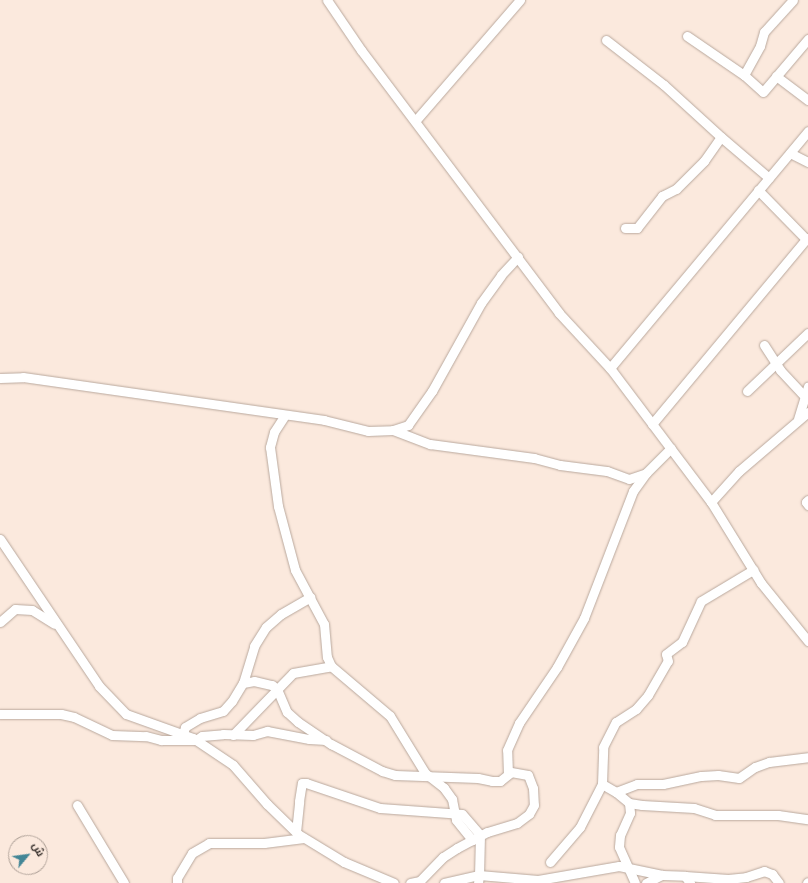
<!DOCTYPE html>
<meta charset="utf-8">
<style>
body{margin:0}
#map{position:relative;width:808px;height:883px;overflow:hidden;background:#fbe9dd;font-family:"Sofia Sans Condensed",Cairo,sans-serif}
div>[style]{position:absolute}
.roads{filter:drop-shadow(0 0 1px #b9a89d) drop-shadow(0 0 1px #b9a89d)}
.minor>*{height:9px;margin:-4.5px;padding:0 4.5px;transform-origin:4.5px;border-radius:4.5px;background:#fff}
span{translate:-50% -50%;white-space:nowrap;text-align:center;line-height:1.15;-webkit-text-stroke:4px #fbe9dd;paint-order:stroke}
.north{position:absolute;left:8px;top:835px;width:40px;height:40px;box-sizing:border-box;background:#fbe9dd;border:1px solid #aea097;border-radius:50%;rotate:61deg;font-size:11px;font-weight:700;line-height:16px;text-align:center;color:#3a332f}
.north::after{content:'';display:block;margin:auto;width:14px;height:18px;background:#438696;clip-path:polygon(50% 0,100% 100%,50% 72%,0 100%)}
</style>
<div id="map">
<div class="roads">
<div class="minor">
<div style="left:327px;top:0;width:60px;rotate:55.8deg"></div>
<div style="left:361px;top:50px;width:329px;rotate:53deg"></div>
<div style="left:559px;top:313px;width:75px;rotate:47.2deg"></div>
<div style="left:610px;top:368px;width:168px;rotate:53deg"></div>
<div style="left:711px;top:502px;width:95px;rotate:58.3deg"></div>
<div style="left:761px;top:583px;width:75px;rotate:51deg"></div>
<div style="left:687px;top:36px;width:69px;rotate:34.4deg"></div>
<div style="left:744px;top:75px;width:25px;rotate:42deg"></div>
<div style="left:763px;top:92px;width:70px;rotate:-49.7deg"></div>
<div style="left:606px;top:40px;width:73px;rotate:37.8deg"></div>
<div style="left:664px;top:85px;width:77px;rotate:42.4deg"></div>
<div style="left:744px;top:75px;width:33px;rotate:-61deg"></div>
<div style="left:760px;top:46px;width:15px;rotate:-74deg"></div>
<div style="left:764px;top:32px;width:43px;rotate:-47.8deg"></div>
<div style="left:776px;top:76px;width:40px;rotate:37deg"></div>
<div style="left:416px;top:120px;width:159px;rotate:-49.1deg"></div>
<div style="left:790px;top:153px;width:20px;rotate:27deg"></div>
<div style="left:758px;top:190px;width:69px;rotate:45.6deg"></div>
<div style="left:806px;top:239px;width:2px;rotate:-27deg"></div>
<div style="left:625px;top:228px;width:12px"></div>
<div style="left:637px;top:228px;width:41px;rotate:-52deg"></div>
<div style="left:662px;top:196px;width:16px;rotate:-27deg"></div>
<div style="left:676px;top:189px;width:40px;rotate:-45deg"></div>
<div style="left:704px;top:161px;width:29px;rotate:-55deg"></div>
<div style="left:721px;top:137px;width:63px;rotate:40.5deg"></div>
<div style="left:764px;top:345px;width:30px;rotate:57deg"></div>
<div style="left:780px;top:370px;width:38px;rotate:47deg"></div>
<div style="left:610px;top:368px;width:309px;rotate:-50.1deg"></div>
<div style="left:0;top:378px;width:23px;rotate:-2deg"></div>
<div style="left:23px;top:377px;width:304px;rotate:8.1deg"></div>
<div style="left:324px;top:420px;width:45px;rotate:14deg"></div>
<div style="left:368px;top:431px;width:25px;rotate:-2deg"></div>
<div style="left:393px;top:430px;width:16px;rotate:-18deg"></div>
<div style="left:408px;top:425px;width:42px;rotate:-54.8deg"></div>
<div style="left:432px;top:391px;width:101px;rotate:-60.9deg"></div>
<div style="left:481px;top:303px;width:34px;rotate:-54deg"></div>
<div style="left:501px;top:275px;width:25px;rotate:-47deg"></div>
<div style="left:747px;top:391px;width:84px;rotate:-43.6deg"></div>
<div style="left:285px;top:415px;width:20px;rotate:123deg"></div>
<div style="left:274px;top:432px;width:16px;rotate:105deg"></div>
<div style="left:270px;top:447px;width:60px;rotate:82.3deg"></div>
<div style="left:278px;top:506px;width:66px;rotate:75.1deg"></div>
<div style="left:295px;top:570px;width:61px;rotate:61.8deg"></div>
<div style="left:324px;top:624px;width:33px;rotate:85deg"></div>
<div style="left:327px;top:657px;width:10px;rotate:66deg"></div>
<div style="left:798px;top:419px;width:34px;rotate:-73deg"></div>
<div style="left:652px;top:424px;width:241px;rotate:-50.2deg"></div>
<div style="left:393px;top:430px;width:40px;rotate:21deg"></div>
<div style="left:430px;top:444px;width:105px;rotate:7.7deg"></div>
<div style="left:534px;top:458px;width:27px;rotate:15deg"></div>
<div style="left:560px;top:465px;width:47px;rotate:7.3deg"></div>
<div style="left:607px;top:471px;width:23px;rotate:20deg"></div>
<div style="left:629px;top:479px;width:18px;rotate:-19deg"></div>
<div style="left:646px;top:473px;width:35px;rotate:-45deg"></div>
<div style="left:808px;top:500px;width:3px;rotate:135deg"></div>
<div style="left:806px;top:502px;width:4px;rotate:56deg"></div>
<div style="left:711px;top:502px;width:42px;rotate:-47.9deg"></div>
<div style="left:739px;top:471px;width:91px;rotate:-40.5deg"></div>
<div style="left:0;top:539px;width:177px;rotate:56deg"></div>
<div style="left:99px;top:686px;width:39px;rotate:46deg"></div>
<div style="left:126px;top:714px;width:71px;rotate:19.7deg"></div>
<div style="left:193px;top:738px;width:48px;rotate:34deg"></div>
<div style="left:233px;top:765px;width:52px;rotate:48.9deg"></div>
<div style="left:267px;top:804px;width:43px;rotate:44.1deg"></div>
<div style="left:298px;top:834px;width:54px;rotate:31.3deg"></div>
<div style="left:344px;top:862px;width:54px;rotate:22.8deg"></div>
<div style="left:0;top:622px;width:20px;rotate:-41deg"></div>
<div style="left:15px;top:609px;width:17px;rotate:3deg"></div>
<div style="left:32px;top:610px;width:26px;rotate:32deg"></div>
<div style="left:243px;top:683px;width:39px;rotate:-73deg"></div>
<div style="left:254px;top:646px;width:22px;rotate:-58deg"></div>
<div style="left:266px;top:627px;width:20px;rotate:-41deg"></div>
<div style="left:281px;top:614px;width:34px;rotate:-30deg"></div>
<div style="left:0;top:714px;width:61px"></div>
<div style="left:61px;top:714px;width:13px;rotate:13deg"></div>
<div style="left:74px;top:717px;width:42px;rotate:25.3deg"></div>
<div style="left:112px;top:735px;width:34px;rotate:2deg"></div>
<div style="left:146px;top:736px;width:16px;rotate:15deg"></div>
<div style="left:161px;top:740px;width:35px"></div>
<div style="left:196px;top:740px;width:7px;rotate:-34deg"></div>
<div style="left:202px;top:736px;width:21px;rotate:-5deg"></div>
<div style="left:223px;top:734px;width:30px;rotate:2deg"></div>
<div style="left:253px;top:735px;width:15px;rotate:-16deg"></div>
<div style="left:267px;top:731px;width:43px;rotate:10.8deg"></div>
<div style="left:309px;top:739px;width:17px;rotate:3deg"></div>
<div style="left:183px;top:734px;width:7px;rotate:-74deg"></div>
<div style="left:185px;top:727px;width:17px;rotate:-31deg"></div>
<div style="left:200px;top:718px;width:24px;rotate:-17deg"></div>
<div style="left:223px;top:711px;width:13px;rotate:-48deg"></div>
<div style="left:232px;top:701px;width:21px;rotate:-59deg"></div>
<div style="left:243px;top:683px;width:11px;rotate:-10deg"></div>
<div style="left:254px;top:681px;width:18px;rotate:13deg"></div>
<div style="left:272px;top:685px;width:6px;rotate:39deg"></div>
<div style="left:277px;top:689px;width:25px;rotate:67deg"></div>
<div style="left:287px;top:712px;width:15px;rotate:42deg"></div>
<div style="left:298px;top:722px;width:40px;rotate:34deg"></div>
<div style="left:331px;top:744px;width:58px;rotate:27.9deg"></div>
<div style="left:382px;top:771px;width:14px;rotate:17deg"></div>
<div style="left:395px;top:775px;width:83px;rotate:2.1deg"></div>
<div style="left:478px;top:778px;width:14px;rotate:12deg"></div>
<div style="left:492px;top:781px;width:8px"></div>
<div style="left:500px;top:781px;width:14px;rotate:-39deg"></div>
<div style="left:511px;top:772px;width:17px;rotate:10deg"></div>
<div style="left:528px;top:775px;width:14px;rotate:69deg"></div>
<div style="left:533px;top:788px;width:17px;rotate:87deg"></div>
<div style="left:534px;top:805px;width:10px;rotate:119deg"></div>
<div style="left:529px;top:814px;width:15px;rotate:143deg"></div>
<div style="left:517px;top:823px;width:31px;rotate:163deg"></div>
<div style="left:487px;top:832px;width:34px;rotate:152deg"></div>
<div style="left:457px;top:848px;width:17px;rotate:147deg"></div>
<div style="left:443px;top:857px;width:33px;rotate:134deg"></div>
<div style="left:420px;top:881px;width:10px;rotate:169deg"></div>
<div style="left:233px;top:735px;width:86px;rotate:-45.9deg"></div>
<div style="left:293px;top:673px;width:39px;rotate:-10deg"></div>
<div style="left:331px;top:666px;width:77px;rotate:40.3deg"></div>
<div style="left:390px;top:716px;width:67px;rotate:58.4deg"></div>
<div style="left:425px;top:773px;width:24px;rotate:38deg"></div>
<div style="left:444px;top:788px;width:14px;rotate:54deg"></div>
<div style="left:452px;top:799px;width:21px;rotate:79deg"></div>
<div style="left:456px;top:820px;width:26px;rotate:51deg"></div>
<div style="left:508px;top:774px;width:24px;rotate:-92deg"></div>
<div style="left:507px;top:750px;width:30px;rotate:-66deg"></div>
<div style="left:519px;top:723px;width:68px;rotate:-55.8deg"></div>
<div style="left:557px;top:667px;width:56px;rotate:-61.1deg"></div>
<div style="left:584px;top:618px;width:136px;rotate:-68.9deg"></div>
<div style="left:633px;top:491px;width:22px;rotate:-54deg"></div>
<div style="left:602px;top:784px;width:16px;rotate:30deg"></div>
<div style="left:616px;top:792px;width:22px;rotate:-21deg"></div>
<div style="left:637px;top:784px;width:26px"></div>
<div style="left:663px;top:784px;width:39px;rotate:-12deg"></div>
<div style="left:701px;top:776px;width:17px;rotate:-3deg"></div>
<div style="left:718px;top:775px;width:21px;rotate:8deg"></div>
<div style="left:739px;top:778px;width:19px;rotate:-35deg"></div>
<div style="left:755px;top:767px;width:15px;rotate:-20deg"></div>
<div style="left:769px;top:762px;width:39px;rotate:-7deg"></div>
<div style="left:616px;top:792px;width:17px;rotate:40deg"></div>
<div style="left:629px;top:803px;width:13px;rotate:9deg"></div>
<div style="left:642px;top:805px;width:52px;rotate:3.3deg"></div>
<div style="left:694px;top:808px;width:22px;rotate:18deg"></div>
<div style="left:715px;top:815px;width:63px"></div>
<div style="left:778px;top:815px;width:30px;rotate:8deg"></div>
<div style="left:629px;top:803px;width:10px;rotate:84deg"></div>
<div style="left:630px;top:813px;width:24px;rotate:114deg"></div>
<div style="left:620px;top:835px;width:12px;rotate:95deg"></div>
<div style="left:619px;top:847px;width:39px;rotate:66deg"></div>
<div style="left:77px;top:805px;width:91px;rotate:58.9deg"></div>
<div style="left:296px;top:832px;width:31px;rotate:-84deg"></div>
<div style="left:299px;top:801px;width:18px;rotate:-81deg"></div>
<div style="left:302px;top:783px;width:4px"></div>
<div style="left:306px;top:783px;width:78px;rotate:18.7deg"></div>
<div style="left:380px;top:808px;width:82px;rotate:4.2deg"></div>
<div style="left:462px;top:814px;width:28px;rotate:49deg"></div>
<div style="left:480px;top:835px;width:40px;rotate:91.4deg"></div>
<div style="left:479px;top:875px;width:59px;rotate:4.8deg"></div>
<div style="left:538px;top:880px;width:82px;rotate:-9.8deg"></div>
<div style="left:619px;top:866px;width:44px;rotate:11.8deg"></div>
<div style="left:662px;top:875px;width:23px;rotate:2deg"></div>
<div style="left:685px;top:876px;width:9px;rotate:54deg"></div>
<div style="left:550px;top:862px;width:46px;rotate:-49.4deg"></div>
<div style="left:580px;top:827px;width:48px;rotate:-62.9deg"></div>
<div style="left:602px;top:784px;width:37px;rotate:-88deg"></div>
<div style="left:603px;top:747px;width:28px;rotate:-63deg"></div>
<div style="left:616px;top:722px;width:24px;rotate:-33deg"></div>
<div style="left:636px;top:709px;width:18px;rotate:-49deg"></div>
<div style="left:648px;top:695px;width:39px;rotate:-60deg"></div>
<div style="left:668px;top:661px;width:7px;rotate:-106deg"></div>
<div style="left:666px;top:654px;width:20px;rotate:-37deg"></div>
<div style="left:682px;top:642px;width:45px;rotate:-65.1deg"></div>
<div style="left:701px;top:601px;width:61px;rotate:-30.8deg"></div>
<div style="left:685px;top:876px;width:43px;rotate:4deg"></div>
<div style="left:728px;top:879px;width:18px;rotate:-6deg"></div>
<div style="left:746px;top:877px;width:19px;rotate:-18deg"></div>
<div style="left:764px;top:871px;width:9px;rotate:21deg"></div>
<div style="left:772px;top:874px;width:11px;rotate:52deg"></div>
<div style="left:177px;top:883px;width:5px;rotate:-90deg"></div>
<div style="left:177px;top:878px;width:29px;rotate:-59deg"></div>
<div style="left:192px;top:853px;width:20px;rotate:-30deg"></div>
<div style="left:209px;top:843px;width:55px"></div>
<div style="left:264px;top:843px;width:40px;rotate:-7.1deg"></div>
<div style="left:444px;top:883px;width:36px;rotate:-13deg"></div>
<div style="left:479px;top:875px;width:8px;rotate:97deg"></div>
<div style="left:646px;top:883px;width:18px;rotate:-27deg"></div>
<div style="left:807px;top:883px;width:1px;rotate:-45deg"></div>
</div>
</div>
<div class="north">ش</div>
</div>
